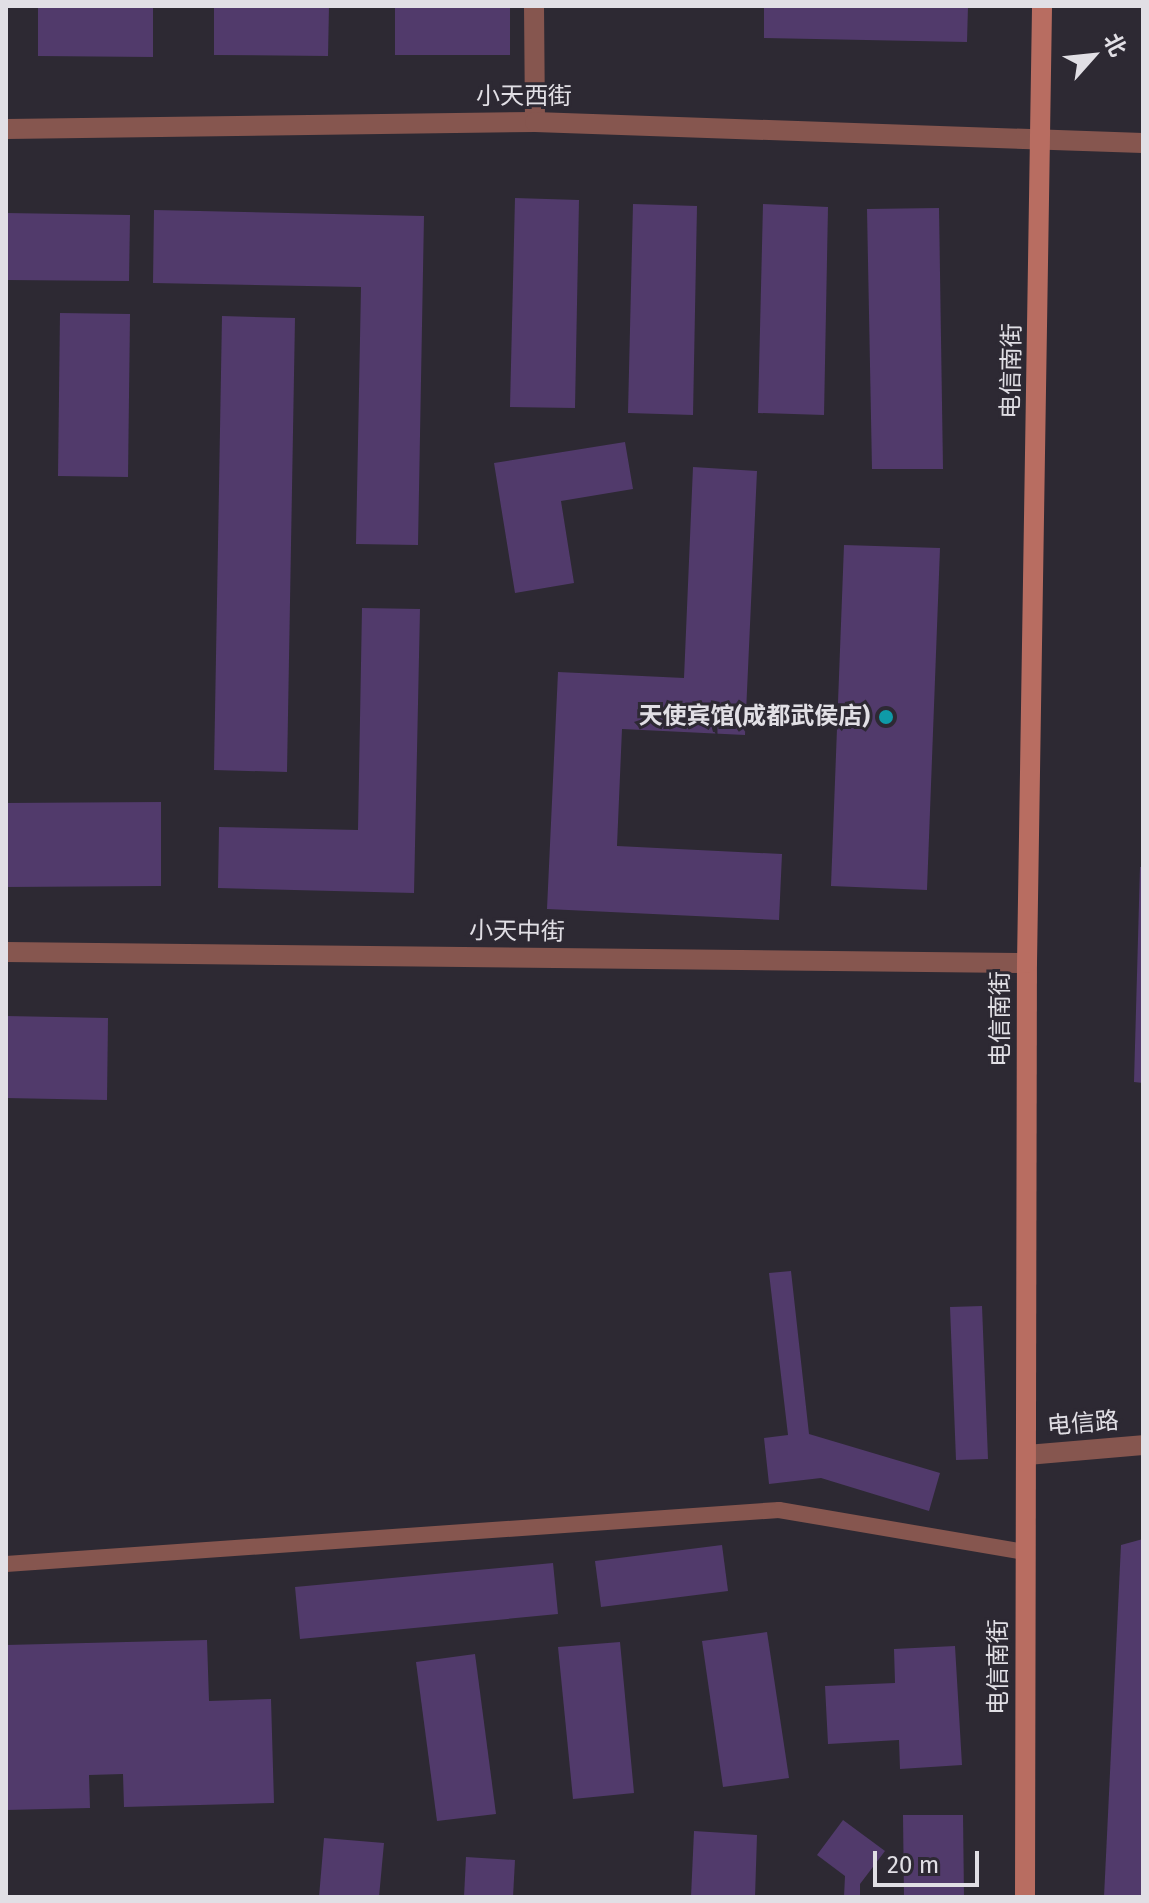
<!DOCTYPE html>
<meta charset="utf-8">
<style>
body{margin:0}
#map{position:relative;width:1149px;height:1903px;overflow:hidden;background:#2d2933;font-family:"Fira Sans","Noto Sans SC",sans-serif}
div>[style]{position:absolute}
.building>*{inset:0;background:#513a6b}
.lane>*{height:16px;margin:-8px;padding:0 8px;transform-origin:8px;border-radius:8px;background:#86564f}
.street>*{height:20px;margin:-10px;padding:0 10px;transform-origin:10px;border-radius:10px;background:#86564f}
.secondary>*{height:20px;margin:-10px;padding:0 10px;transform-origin:10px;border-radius:10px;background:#b86d61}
.dots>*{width:22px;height:22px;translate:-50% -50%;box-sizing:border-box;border:4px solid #2d2933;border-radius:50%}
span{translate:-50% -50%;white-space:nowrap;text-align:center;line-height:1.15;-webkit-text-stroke:6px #2d2933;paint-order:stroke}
.street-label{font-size:24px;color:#e1dfe5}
.poi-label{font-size:24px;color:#e1dfe5;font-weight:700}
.right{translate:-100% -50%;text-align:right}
.frame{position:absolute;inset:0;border:8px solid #e1dfe5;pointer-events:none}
.north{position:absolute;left:1053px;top:16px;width:80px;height:80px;-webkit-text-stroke:6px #2d2933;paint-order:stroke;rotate:63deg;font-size:22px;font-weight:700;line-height:32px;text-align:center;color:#e1dfe5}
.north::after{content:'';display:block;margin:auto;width:28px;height:36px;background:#e1dfe5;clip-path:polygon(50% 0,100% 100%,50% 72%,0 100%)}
.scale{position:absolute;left:873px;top:1851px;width:106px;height:36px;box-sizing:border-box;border:4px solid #e1dfe5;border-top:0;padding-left:10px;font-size:24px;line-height:28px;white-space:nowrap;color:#e1dfe5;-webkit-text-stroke:6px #2d2933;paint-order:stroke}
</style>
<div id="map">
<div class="building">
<div style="clip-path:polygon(38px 6px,153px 6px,153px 57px,38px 56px)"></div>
<div style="clip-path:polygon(214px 6px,329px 6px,328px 56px,214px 55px)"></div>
<div style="clip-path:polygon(395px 6px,510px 6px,510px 55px,395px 55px)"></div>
<div style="clip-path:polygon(764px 6px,968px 6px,967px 42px,764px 38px)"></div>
<div style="clip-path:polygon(515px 198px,579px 200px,575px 408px,510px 407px)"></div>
<div style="clip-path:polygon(633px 204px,697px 206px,693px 415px,628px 413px)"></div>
<div style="clip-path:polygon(763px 204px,828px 207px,824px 415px,758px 413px)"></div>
<div style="clip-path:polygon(939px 208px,943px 469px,872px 469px,867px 209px)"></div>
<div style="clip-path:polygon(154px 210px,424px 216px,418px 545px,356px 544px,361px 287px,153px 283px)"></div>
<div style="clip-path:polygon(6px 213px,130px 215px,129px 281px,6px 280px)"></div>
<div style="clip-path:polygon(60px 313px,130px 314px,128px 477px,58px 476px)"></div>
<div style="clip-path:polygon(222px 316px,295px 318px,287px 772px,214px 770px)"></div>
<div style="clip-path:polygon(625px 442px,633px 489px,561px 501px,574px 583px,515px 593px,494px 463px)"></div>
<div style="clip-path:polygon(693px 467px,757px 471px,745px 735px,622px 729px,617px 846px,782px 854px,779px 920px,547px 909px,558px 672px,684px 678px)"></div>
<div style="clip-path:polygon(844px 545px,940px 548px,927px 890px,831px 886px)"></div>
<div style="clip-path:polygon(362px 608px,420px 609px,414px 893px,218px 888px,219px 827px,358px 830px)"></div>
<div style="clip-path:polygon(161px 802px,161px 886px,6px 887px,6px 803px)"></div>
<div style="clip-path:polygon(1140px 867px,1143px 867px,1143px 1083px,1134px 1082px)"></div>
<div style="clip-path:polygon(6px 1016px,108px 1018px,107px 1100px,6px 1098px)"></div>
<div style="clip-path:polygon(791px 1271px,809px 1434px,940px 1473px,929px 1511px,821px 1478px,769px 1484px,764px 1438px,788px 1435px,769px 1273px)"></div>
<div style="clip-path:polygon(982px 1306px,988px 1459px,956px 1460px,950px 1307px)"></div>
<div style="clip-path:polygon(1143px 1539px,1143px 1897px,1104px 1897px,1121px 1545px)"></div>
<div style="clip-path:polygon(722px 1545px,728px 1591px,601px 1607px,595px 1561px)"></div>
<div style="clip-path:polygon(553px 1563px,558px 1614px,300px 1639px,295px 1587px)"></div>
<div style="clip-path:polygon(767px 1632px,789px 1778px,723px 1787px,702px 1641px)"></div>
<div style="clip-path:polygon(207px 1640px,209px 1701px,271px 1699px,274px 1803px,124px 1807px,123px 1774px,89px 1775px,90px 1808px,6px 1810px,6px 1645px)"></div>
<div style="clip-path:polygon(620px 1642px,634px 1793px,573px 1799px,558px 1647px)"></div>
<div style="clip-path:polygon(955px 1646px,962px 1765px,900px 1769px,899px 1740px,828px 1744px,825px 1686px,895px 1683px,894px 1649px)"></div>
<div style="clip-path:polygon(475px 1654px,496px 1814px,437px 1821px,416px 1662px)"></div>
<div style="clip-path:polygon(903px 1815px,963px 1815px,964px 1897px,904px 1897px)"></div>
<div style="clip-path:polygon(843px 1820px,885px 1851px,860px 1884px,860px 1897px,844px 1897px,845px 1876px,817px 1855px)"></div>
<div style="clip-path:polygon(694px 1831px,757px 1835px,755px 1897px,691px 1897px)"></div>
<div style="clip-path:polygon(324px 1838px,384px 1843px,379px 1897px,319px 1897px)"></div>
<div style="clip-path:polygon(466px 1857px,515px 1860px,513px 1897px,464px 1897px)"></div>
</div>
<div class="lane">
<div style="left:6px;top:1564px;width:775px;rotate:-4deg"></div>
<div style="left:779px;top:1510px;width:249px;rotate:9.7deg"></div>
</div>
<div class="street">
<div style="left:534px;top:6px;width:116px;rotate:89.5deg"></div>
<div style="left:6px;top:129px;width:529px;rotate:-0.76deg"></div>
<div style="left:535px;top:122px;width:608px;rotate:1.98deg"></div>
<div style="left:6px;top:952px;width:1021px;rotate:0.62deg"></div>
<div style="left:1027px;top:1455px;width:116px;rotate:-4.9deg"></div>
</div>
<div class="secondary">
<div style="left:1025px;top:1897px;width:934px;rotate:-89.88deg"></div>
<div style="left:1027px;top:963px;width:957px;rotate:-89.1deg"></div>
</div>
<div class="dots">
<div style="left:886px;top:717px;background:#0f9aa8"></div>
</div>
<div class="street-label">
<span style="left:524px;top:97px">小天西街</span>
<span style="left:1012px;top:371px;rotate:-89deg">电信南街</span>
<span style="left:517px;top:932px;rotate:1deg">小天中街</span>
<span style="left:1001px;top:1019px;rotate:-90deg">电信南街</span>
<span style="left:1083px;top:1424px;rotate:-5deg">电信路</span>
<span style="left:999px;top:1667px;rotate:-90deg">电信南街</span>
</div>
<div class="poi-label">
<span class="right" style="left:870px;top:717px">天使宾馆(成都武侯店)</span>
</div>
<div class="frame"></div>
<div class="north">北</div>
<div class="scale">20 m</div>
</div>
